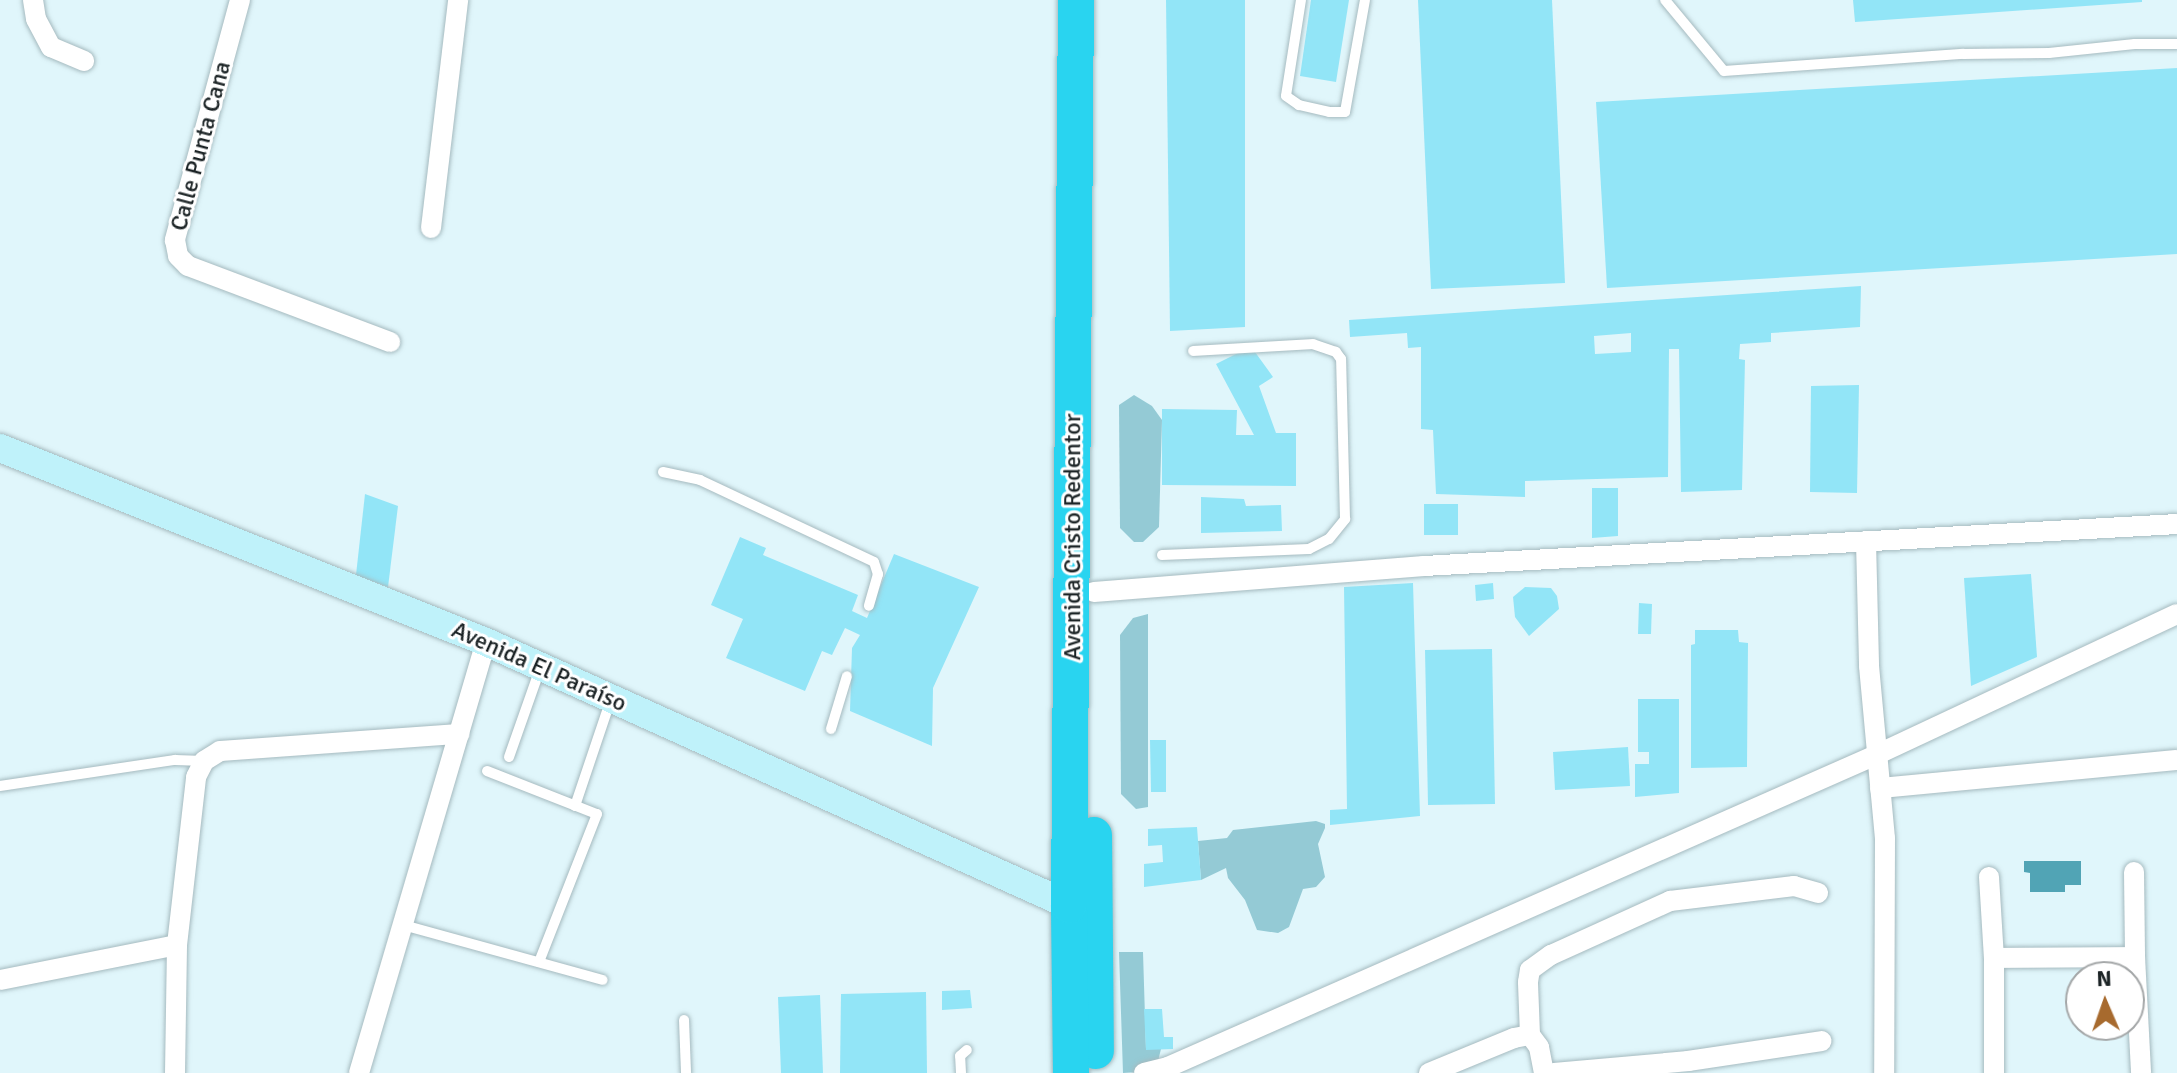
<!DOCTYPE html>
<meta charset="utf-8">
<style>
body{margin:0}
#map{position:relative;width:2177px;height:1073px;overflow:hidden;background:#e0f6fb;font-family:Signika,sans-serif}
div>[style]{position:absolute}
.green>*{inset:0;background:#94cad5}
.water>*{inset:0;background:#51a4b5}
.building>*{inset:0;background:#92e5f7}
.roads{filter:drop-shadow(0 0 2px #a5babf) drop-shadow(0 0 2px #a5babf)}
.lane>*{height:10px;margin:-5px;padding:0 5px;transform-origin:5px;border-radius:5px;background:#fff}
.street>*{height:20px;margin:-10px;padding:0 10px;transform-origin:10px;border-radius:10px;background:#fff}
.secondary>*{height:28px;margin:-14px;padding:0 14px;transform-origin:14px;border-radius:14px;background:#bff2fa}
.highway>*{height:36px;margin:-18px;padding:0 18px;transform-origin:18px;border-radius:18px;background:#29d4f0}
span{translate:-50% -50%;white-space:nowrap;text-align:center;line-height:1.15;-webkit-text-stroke:6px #fff;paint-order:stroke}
.street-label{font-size:24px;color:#1c2426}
.north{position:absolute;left:2065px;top:961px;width:80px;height:80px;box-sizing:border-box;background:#fff;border:2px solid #a4a7a8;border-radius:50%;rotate:358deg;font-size:22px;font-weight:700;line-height:32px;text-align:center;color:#1c2426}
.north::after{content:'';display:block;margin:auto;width:28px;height:36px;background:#a76a2e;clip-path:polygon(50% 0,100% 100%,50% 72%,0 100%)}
</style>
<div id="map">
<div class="green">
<div style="clip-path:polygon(1134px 395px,1152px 406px,1162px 420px,1159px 527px,1143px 542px,1134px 542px,1120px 528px,1119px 405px)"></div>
<div style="clip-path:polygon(1148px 614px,1148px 807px,1136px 809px,1121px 794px,1120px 635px,1133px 618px)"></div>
<div style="clip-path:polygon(1316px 821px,1325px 824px,1325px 828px,1318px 844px,1325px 877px,1316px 887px,1303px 889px,1289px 927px,1278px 933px,1257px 930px,1245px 900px,1228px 878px,1226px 868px,1201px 880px,1198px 841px,1227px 838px,1233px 830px)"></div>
<div style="clip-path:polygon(1119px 952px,1143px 952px,1146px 1049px,1161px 1049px,1157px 1065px,1150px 1071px,1123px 1073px)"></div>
</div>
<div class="water">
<div style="clip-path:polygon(2024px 861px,2081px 861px,2081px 885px,2065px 885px,2065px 892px,2030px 892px,2030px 873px,2024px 872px)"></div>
</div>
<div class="building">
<div style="clip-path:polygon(1166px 0,1245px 0,1245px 327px,1170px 331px)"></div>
<div style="clip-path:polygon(1311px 0,1349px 0,1336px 82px,1300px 76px)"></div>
<div style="clip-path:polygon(1418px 0,1552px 0,1565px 283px,1431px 289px)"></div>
<div style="clip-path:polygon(1853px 0,2142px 0,2142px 2px,1855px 22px)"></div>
<div style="clip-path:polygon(2177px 68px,2177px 254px,1607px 288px,1596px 102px)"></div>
<div style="clip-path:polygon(evenodd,1861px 286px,1860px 327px,1771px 333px,1771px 342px,1740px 344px,1739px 359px,1745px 360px,1742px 490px,1681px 492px,1679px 349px,1669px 349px,1668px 477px,1525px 481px,1525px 497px,1436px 494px,1433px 430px,1421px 429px,1421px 347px,1408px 348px,1407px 333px,1350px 337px,1349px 320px,1861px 286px,1631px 333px,1631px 352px,1595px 354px,1594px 336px,1631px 333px)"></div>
<div style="clip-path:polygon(1242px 351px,1255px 352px,1273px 377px,1259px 386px,1276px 433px,1296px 433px,1296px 486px,1162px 485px,1162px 409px,1237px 410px,1236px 435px,1254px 435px,1216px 364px)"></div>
<div style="clip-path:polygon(1859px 385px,1857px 493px,1810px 492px,1811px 386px)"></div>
<div style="clip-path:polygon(1592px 488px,1618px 488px,1618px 536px,1592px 538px)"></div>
<div style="clip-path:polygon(365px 494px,398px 506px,388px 587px,356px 575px)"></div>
<div style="clip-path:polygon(1201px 497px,1244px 499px,1246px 506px,1281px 505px,1282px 531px,1201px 533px)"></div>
<div style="clip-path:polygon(1424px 504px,1458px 504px,1458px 535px,1424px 535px)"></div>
<div style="clip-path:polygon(740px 537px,766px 548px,763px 555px,858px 595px,852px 611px,867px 618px,894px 554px,979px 587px,933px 688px,932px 746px,850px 711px,852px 648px,860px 635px,845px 628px,832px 655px,822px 651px,805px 691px,726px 658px,743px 619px,711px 605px)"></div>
<div style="clip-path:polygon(2031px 574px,2037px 657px,1971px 686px,1964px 578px)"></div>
<div style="clip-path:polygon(1413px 583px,1420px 816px,1330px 825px,1330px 810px,1347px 809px,1344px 587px)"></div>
<div style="clip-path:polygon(1493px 583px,1494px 599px,1476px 601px,1475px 585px)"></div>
<div style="clip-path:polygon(1525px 587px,1551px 588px,1557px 596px,1559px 609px,1529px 636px,1515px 617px,1513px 597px)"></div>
<div style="clip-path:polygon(1639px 603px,1652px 604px,1651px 634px,1638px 634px)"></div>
<div style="clip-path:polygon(1695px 630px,1738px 630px,1739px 642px,1748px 643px,1747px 767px,1691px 768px,1691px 645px,1695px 644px)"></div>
<div style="clip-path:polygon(1492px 649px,1495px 804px,1428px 805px,1425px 650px)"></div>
<div style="clip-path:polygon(1638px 699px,1679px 699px,1679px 793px,1635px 797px,1635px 764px,1649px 764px,1649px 752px,1638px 752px)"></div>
<div style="clip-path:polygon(1150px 740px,1166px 740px,1166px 792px,1151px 792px)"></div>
<div style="clip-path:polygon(1628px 747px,1630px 786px,1555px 790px,1553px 752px)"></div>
<div style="clip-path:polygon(1197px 827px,1201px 880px,1144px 887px,1144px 864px,1163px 862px,1162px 845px,1148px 846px,1148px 829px)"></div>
<div style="clip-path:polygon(970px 990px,972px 1008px,942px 1010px,942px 991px)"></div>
<div style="clip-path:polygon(926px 992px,927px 1073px,840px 1073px,841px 994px)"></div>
<div style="clip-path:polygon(820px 995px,823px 1073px,781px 1073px,778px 997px)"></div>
<div style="clip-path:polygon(1144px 1009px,1162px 1009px,1164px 1037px,1173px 1037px,1173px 1049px,1146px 1050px)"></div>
</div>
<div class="roads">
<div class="lane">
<div style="left:1301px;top:0;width:97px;rotate:98.9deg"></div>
<div style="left:1286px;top:96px;width:16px;rotate:35deg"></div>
<div style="left:1299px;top:105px;width:31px;rotate:13deg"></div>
<div style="left:1329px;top:112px;width:16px"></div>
<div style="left:1345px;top:112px;width:114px;rotate:-79.9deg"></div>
<div style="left:1665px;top:0;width:92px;rotate:50.3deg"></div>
<div style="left:1724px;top:71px;width:240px;rotate:-4.1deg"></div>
<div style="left:1963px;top:54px;width:86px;rotate:-0.7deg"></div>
<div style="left:2049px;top:53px;width:86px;rotate:-6deg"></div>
<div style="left:2135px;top:44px;width:42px"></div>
<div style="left:663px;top:472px;width:38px;rotate:12deg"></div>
<div style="left:700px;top:480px;width:192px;rotate:25.2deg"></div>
<div style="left:874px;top:562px;width:13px;rotate:72deg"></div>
<div style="left:878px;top:574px;width:33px;rotate:106deg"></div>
<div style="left:1162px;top:555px;width:147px;rotate:-2.3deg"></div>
<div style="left:1309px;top:549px;width:22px;rotate:-27deg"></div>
<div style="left:1329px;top:539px;width:26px;rotate:-51deg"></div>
<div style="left:1345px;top:519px;width:160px;rotate:-91.4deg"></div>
<div style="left:1341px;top:359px;width:9px;rotate:-126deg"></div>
<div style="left:1336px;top:352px;width:24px;rotate:-161deg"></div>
<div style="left:1313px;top:344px;width:120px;rotate:176.7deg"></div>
<div style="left:831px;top:729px;width:55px;rotate:-73.2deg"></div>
<div style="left:509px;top:757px;width:93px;rotate:-70.6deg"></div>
<div style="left:487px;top:771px;width:118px;rotate:21.4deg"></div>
<div style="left:597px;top:814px;width:159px;rotate:111.4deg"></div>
<div style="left:0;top:786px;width:177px;rotate:-8.5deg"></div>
<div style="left:175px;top:760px;width:29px;rotate:2deg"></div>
<div style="left:575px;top:806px;width:110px;rotate:-71.4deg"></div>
<div style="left:403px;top:925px;width:207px;rotate:15.4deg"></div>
<div style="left:684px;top:1020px;width:53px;rotate:87.8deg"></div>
<div style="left:961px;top:1073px;width:17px;rotate:-93deg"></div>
<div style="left:960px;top:1056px;width:9px;rotate:-41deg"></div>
</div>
<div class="street">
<div style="left:33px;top:0;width:19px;rotate:81deg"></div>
<div style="left:36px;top:19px;width:32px;rotate:62deg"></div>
<div style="left:51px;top:47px;width:36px;rotate:23deg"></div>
<div style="left:240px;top:0;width:249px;rotate:105.2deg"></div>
<div style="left:175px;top:240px;width:16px;rotate:79deg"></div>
<div style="left:178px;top:256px;width:14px;rotate:45deg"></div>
<div style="left:188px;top:266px;width:216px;rotate:20.6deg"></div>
<div style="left:431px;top:228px;width:230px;rotate:-83.2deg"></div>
<div style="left:1866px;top:541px;width:125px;rotate:88.6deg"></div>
<div style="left:1869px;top:666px;width:173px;rotate:84.7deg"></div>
<div style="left:1885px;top:838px;width:235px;rotate:90.2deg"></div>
<div style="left:1094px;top:592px;width:331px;rotate:-4.5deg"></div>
<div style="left:1424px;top:566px;width:754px;rotate:-3.19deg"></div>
<div style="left:1880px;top:788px;width:298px;rotate:-5.4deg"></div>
<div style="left:2134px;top:872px;width:85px;rotate:89.3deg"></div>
<div style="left:1989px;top:877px;width:81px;rotate:86.5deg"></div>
<div style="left:0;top:980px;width:180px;rotate:-11.2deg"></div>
<div style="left:177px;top:945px;width:169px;rotate:-83.5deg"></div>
<div style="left:196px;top:777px;width:18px;rotate:-63deg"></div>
<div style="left:204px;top:761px;width:19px;rotate:-32deg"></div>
<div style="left:220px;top:751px;width:240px;rotate:-4.1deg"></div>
<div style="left:175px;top:1073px;width:128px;rotate:-89.1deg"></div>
<div style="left:359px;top:1073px;width:449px;rotate:-73.6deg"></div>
<div style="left:1144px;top:1073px;width:25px;rotate:-14deg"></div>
<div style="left:1168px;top:1067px;width:774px;rotate:-23.78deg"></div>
<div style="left:1876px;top:755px;width:332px;rotate:-25.1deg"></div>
<div style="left:1429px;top:1073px;width:92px;rotate:-22.4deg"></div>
<div style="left:1514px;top:1038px;width:16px;rotate:-11deg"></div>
<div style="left:1544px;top:1073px;width:26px;rotate:-101deg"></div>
<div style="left:1539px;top:1047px;width:15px;rotate:-127deg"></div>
<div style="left:1530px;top:1035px;width:53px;rotate:-92.2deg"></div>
<div style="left:1528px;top:982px;width:12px;rotate:-81deg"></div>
<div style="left:1530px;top:970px;width:26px;rotate:-36deg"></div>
<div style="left:1551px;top:955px;width:131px;rotate:-24.4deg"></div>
<div style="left:1670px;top:901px;width:125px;rotate:-6.9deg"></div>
<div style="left:1794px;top:886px;width:25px;rotate:16deg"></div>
<div style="left:1554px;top:1073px;width:135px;rotate:-5.1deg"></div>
<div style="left:1688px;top:1061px;width:135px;rotate:-8.5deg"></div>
<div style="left:1994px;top:1073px;width:115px;rotate:-90deg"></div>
<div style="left:1994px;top:958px;width:141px;rotate:-0.4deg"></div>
<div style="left:2135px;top:957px;width:116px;rotate:87deg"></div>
</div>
<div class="secondary">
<div style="left:0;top:448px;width:523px;rotate:21.76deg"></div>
<div style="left:486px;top:642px;width:640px;rotate:24.28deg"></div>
</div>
<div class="highway">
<div style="left:1094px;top:835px;width:216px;rotate:89.5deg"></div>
<div style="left:1071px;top:1073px;width:168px;rotate:-90.7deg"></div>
<div style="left:1069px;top:905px;width:905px;rotate:-89.56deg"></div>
</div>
</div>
<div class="street-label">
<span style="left:201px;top:146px;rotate:-75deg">Calle Punta Cana</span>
<span style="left:1073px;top:537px;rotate:-90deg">Avenida Cristo Redentor</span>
<span style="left:539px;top:667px;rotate:24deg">Avenida El Paraíso</span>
</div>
<div class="north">N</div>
</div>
